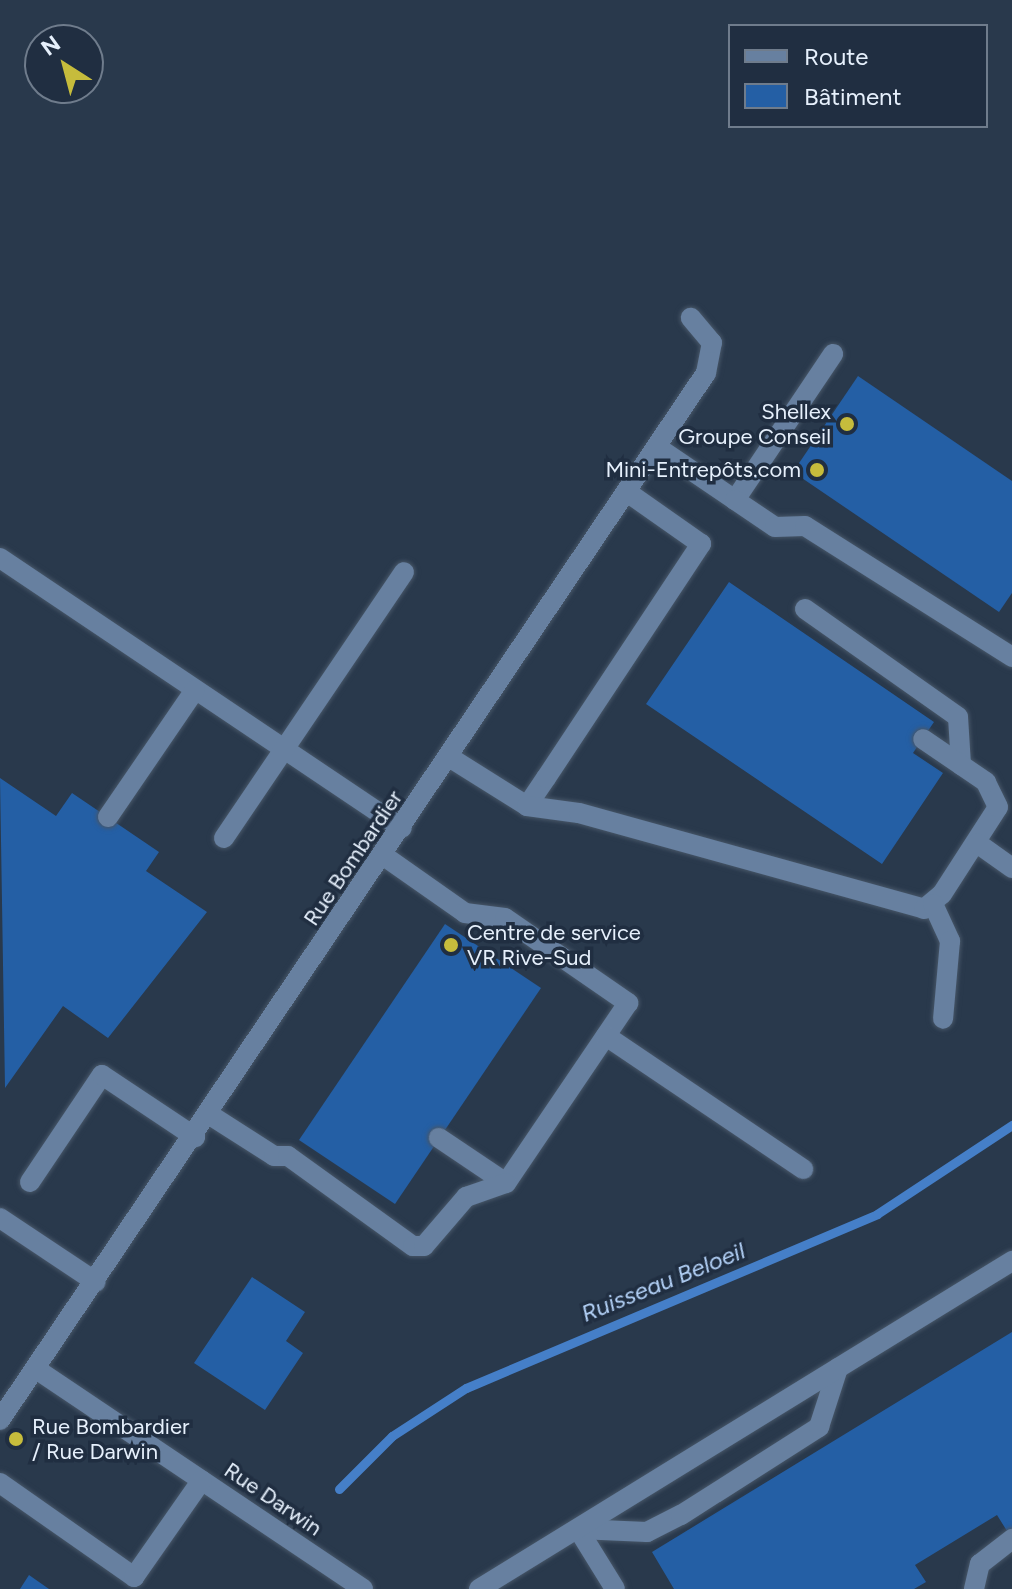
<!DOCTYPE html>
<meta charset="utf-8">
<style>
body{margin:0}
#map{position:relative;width:1012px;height:1589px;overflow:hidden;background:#29394c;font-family:Figtree,sans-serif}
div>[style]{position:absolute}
.stream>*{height:9px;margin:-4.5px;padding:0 4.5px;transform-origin:4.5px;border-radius:4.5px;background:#457fc8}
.building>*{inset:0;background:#245fa5}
.roads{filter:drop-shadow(0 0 2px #475668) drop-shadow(0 0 2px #475668)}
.minor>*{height:20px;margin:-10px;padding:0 10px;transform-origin:10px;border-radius:10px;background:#6780a0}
.dots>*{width:22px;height:22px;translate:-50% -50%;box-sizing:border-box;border:4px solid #202e41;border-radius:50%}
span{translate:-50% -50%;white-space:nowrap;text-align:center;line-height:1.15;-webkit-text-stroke:7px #202e41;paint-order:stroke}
.poi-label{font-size:22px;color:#e6f0fc}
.right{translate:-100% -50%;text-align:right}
.left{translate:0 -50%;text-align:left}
.street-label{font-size:22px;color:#e6f0fc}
.water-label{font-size:24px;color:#b3d1f7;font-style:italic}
.legend{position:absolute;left:728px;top:24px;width:260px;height:104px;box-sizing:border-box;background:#202e41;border:2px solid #6f7c8c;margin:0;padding:10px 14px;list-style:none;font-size:24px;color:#e6f0fc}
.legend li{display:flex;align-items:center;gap:16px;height:40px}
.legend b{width:40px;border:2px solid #6f7c8c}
.north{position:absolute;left:24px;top:24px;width:80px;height:80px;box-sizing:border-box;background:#202e41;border:2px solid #6f7c8c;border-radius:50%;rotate:324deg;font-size:22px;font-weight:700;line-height:32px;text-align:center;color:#e6f0fc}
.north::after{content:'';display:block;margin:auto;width:28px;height:36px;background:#c6bc3c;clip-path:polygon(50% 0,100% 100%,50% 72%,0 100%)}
</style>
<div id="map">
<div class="stream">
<div style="left:339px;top:1489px;width:75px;rotate:-45deg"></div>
<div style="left:392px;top:1436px;width:88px;rotate:-33deg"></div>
<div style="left:466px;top:1388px;width:446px;rotate:-22.9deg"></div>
<div style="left:877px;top:1214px;width:162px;rotate:-33.4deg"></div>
</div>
<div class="building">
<div style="clip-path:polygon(858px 376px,1012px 481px,1012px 593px,999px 612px,793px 472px)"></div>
<div style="clip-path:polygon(729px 582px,934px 722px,913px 753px,943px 773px,882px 864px,646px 704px)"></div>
<div style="clip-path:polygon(0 778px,56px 816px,72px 793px,159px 852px,146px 871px,207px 912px,108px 1038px,63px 1006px,5px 1088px)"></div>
<div style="clip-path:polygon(445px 924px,541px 988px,395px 1204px,299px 1140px)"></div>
<div style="clip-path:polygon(252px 1277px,305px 1312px,286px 1341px,303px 1353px,265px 1410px,194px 1363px)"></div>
<div style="clip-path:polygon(1012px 1332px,1012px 1539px,997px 1515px,915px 1565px,926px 1582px,914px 1589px,674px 1589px,652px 1552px)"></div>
<div style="clip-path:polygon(29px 1575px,49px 1589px,20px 1589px)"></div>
</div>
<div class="roads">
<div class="minor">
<div style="left:657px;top:447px;width:94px;rotate:34.2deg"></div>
<div style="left:735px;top:500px;width:176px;rotate:-56.1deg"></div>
<div style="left:735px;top:500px;width:48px;rotate:34deg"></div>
<div style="left:775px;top:527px;width:30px;rotate:-2deg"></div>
<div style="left:805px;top:526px;width:245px;rotate:32.3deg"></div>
<div style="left:0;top:558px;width:484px;rotate:33.9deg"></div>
<div style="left:805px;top:609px;width:187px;rotate:35.2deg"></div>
<div style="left:958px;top:717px;width:48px;rotate:86.4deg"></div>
<div style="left:449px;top:757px;width:92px;rotate:32.1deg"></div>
<div style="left:527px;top:806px;width:34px;rotate:-56deg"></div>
<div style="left:546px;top:778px;width:281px;rotate:-56.5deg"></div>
<div style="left:701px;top:544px;width:90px;rotate:-144.9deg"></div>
<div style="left:527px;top:806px;width:52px;rotate:7.7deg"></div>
<div style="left:579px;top:813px;width:358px;rotate:15.5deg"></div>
<div style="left:924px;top:909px;width:23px;rotate:-40deg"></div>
<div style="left:942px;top:894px;width:103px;rotate:-57.2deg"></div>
<div style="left:998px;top:807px;width:28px;rotate:-116deg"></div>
<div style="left:986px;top:782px;width:76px;rotate:-145.7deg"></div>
<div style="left:108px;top:817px;width:154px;rotate:-55.6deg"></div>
<div style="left:224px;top:838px;width:321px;rotate:-55.9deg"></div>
<div style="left:977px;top:843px;width:43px;rotate:35.5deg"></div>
<div style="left:384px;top:856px;width:99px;rotate:35.1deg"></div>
<div style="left:465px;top:913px;width:40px;rotate:7.1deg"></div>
<div style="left:505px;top:918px;width:150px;rotate:34.6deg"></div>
<div style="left:628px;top:1003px;width:217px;rotate:124.1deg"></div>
<div style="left:506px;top:1183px;width:81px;rotate:-146.1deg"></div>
<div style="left:933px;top:904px;width:41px;rotate:65.3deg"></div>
<div style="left:950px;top:941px;width:78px;rotate:95.1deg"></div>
<div style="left:606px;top:1036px;width:238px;rotate:34deg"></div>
<div style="left:210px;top:1115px;width:76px;rotate:32.6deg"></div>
<div style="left:274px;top:1156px;width:14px"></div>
<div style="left:288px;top:1156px;width:154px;rotate:35.8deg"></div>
<div style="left:413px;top:1246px;width:11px"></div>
<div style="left:424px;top:1246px;width:65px;rotate:-49.4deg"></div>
<div style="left:466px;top:1197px;width:42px;rotate:-19.3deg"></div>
<div style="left:30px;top:1182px;width:129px;rotate:-56.1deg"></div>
<div style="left:102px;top:1075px;width:112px;rotate:33.7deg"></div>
<div style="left:0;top:1218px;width:115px;rotate:33.7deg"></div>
<div style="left:36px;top:1369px;width:394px;rotate:33.9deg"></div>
<div style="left:0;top:1420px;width:1263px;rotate:-56.01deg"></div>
<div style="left:706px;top:373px;width:31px;rotate:-79deg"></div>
<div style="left:712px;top:343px;width:33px;rotate:-130deg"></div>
<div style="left:0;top:1483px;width:164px;rotate:35deg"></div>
<div style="left:134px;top:1577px;width:118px;rotate:-55deg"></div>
<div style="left:578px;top:1529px;width:69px;rotate:2.5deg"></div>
<div style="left:647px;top:1532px;width:38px;rotate:-27deg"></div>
<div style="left:681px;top:1515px;width:164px;rotate:-32.5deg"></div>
<div style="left:819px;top:1427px;width:62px;rotate:-72.1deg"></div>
<div style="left:578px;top:1529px;width:70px;rotate:58.3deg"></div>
<div style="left:479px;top:1589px;width:626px;rotate:-31.61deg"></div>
<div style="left:974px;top:1589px;width:26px;rotate:-77deg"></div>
<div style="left:980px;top:1564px;width:41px;rotate:-38deg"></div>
</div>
</div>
<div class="dots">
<div style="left:847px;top:424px;background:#c6bc3c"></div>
<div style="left:817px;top:470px;background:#c6bc3c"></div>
<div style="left:451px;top:945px;background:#c6bc3c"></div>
<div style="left:16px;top:1439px;background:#c6bc3c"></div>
</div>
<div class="poi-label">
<span class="right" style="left:831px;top:424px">Shellex<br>Groupe Conseil</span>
<span class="right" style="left:801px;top:470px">Mini-Entrepôts.com</span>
<span class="left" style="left:467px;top:945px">Centre de service<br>VR Rive-Sud</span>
<span class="left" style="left:32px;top:1439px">Rue Bombardier<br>/ Rue Darwin</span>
</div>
<div class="street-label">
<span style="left:353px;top:858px;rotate:-56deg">Rue Bombardier</span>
<span style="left:273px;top:1499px;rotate:34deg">Rue Darwin</span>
</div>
<div class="water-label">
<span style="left:663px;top:1282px;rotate:-22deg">Ruisseau Beloeil</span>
</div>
<ul class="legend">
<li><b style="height:10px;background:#6780a0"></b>Route</li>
<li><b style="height:22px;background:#245fa5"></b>Bâtiment</li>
</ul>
<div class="north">N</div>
</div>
